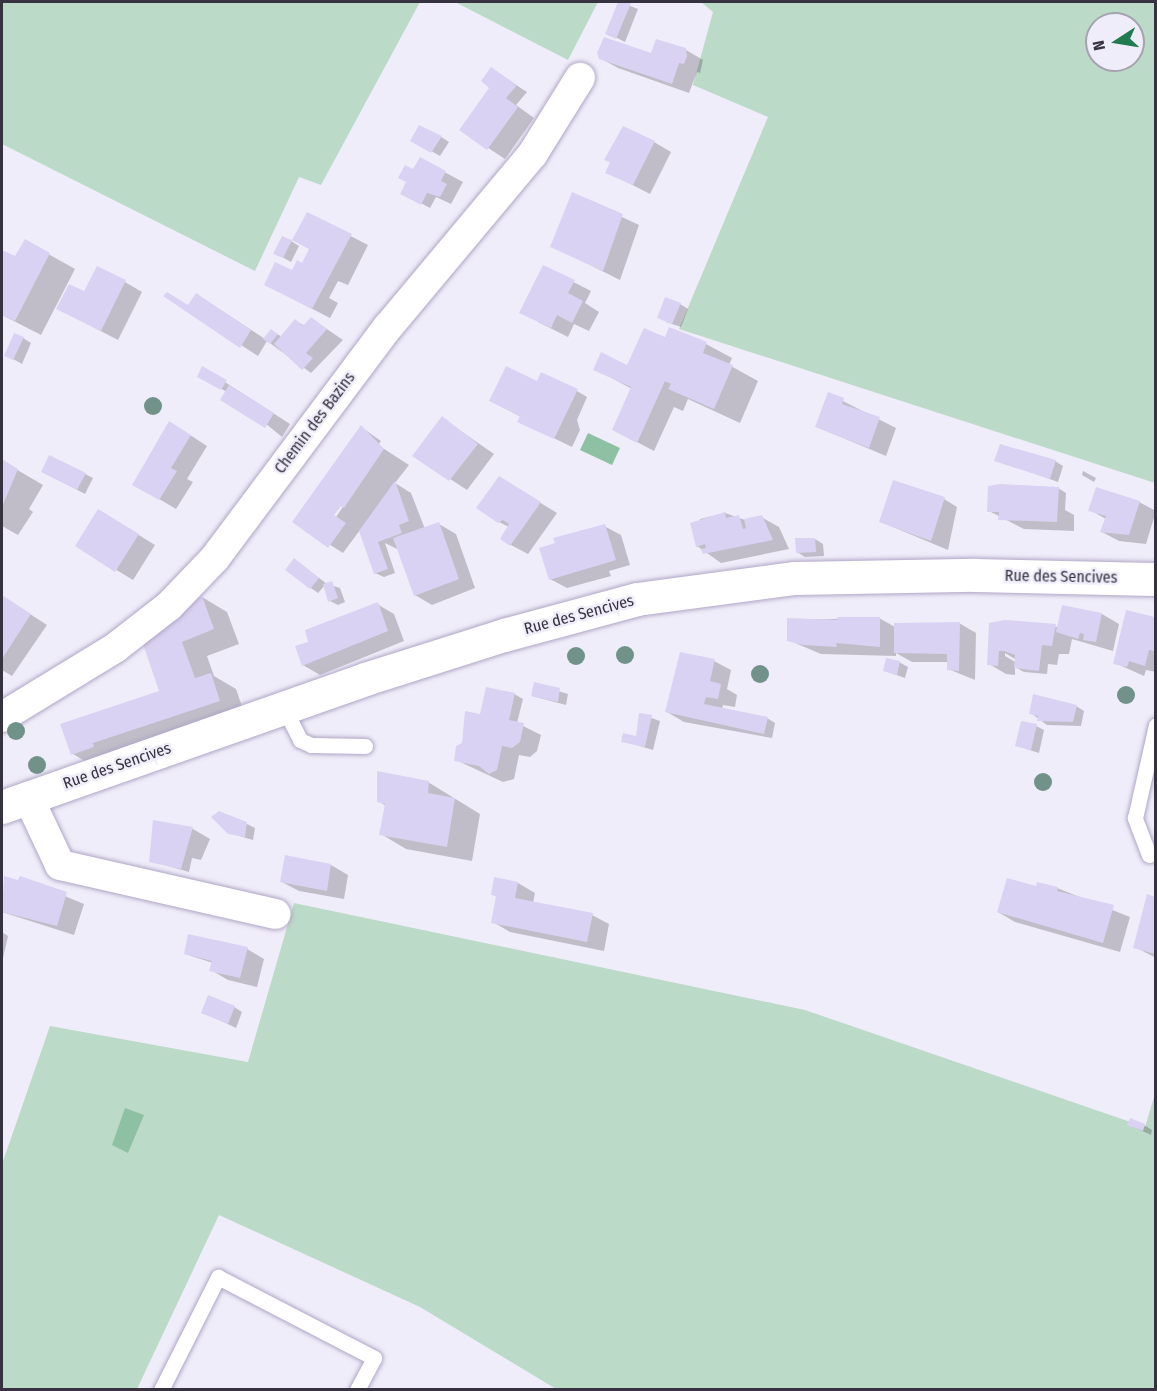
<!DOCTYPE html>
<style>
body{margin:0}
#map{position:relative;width:1157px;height:1391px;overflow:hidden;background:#f0edfa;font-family:"Fira Sans Condensed",sans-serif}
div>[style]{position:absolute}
.green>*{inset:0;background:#bbdac7}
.water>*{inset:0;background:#8ec1a3}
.shadow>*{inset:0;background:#0003}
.building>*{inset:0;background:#dad2f2}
.roads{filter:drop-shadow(0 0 2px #afa6c5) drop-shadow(0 0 2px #afa6c5)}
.service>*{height:15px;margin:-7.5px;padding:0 7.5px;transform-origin:7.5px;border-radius:7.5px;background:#fff}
.minor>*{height:30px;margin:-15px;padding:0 15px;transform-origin:15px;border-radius:15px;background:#fff}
.tertiary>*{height:33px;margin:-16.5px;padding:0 16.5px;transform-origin:16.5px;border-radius:16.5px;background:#fff}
.trees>*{width:18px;height:18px;margin:-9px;border-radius:50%;background:#709289}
span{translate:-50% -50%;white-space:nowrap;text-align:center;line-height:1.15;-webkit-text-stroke:5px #f0edfa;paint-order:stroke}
.street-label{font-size:16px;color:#36323f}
.frame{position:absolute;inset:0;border:3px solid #36323f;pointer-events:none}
.north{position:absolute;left:1085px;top:12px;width:60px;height:60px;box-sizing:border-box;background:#f0edfa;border:2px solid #a6a2af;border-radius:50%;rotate:258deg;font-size:16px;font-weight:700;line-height:24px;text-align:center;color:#36323f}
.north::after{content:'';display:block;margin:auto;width:21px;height:27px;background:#207b50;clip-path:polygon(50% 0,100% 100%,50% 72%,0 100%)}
</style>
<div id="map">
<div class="green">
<div style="clip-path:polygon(2px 2px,420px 2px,321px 185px,299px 177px,255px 271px,2px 144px)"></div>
<div style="clip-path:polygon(455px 2px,598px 2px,568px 60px)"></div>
<div style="clip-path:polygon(evenodd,701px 2px,1155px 2px,1155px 483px,679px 329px,768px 117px,693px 85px,713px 12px,701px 2px,1097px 24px,1133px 24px,1133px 60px,1097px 60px,1097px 24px)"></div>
<div style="clip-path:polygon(294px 903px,805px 1010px,1145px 1127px,1155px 1094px,1155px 1389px,556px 1389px,420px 1307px,219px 1215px,137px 1389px,2px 1390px,2px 1164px,50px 1026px,248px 1062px)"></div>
</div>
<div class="water">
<div style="clip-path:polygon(588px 433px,620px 448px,612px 465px,580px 450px)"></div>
<div style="clip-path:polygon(125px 1108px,144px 1115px,128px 1153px,112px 1145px)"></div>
</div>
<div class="shadow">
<div style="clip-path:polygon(620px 2px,638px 9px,625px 42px,607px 33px)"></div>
<div style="clip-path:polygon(686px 50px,703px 60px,700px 73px,697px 72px,689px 93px,618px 68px,600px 58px)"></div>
<div style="clip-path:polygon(491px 69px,527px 92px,516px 105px,534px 118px,505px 159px,461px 130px,492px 87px)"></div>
<div style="clip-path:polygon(441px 137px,449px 142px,440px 156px,412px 140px)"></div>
<div style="clip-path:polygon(654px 142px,671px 152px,650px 194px,607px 172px)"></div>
<div style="clip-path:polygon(420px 159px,463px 182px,451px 204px,436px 197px,430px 208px,402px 193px)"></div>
<div style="clip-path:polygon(573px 194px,639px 225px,620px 280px,552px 246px)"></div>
<div style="clip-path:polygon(308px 214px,368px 245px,348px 285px,338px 281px,329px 298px,338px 303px,330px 318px,295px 300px,292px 273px,302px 265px,311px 249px)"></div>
<div style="clip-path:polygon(25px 241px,75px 269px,41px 335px,2px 315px,2px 251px,16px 258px)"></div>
<div style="clip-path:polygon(291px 241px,299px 246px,291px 262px,275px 253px)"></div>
<div style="clip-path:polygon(544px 267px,591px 291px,585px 303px,599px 312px,589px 331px,574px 324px,568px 337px,538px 322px)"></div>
<div style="clip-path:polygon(125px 282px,142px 292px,118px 340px,58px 309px,85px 293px)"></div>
<div style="clip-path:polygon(166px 296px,188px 307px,213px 305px,265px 339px,272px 331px,282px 337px,296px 321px,305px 326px,312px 319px,343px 340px,311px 373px,267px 341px,258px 356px)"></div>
<div style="clip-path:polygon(680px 304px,688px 309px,681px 327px,666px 322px)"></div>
<div style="clip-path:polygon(23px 338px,31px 343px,22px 364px,6px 355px)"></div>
<div style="clip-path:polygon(666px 339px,706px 344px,732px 358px,729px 365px,758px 381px,740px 423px,688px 399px,683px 411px,674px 407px,654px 451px,635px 441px,632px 389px,595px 369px,627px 367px)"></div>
<div style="clip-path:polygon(203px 368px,290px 424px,282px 437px,227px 392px,199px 376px)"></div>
<div style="clip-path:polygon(577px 391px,587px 397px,577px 420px,580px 430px,572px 447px,519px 421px,521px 417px,491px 401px)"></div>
<div style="clip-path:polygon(829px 394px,896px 428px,886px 456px,817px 427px)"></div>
<div style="clip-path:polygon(442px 418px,494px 454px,467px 490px,415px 456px)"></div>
<div style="clip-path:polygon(evenodd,361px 427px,381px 441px,378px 445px,409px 465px,395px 483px,411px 493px,425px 529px,439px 524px,456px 534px,475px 588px,432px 605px,415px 595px,399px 550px,385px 543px,395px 573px,384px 577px,375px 573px,360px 530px,343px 553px,294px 522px,361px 427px,371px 465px,336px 517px,332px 517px,371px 465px)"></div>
<div style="clip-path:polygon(187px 433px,207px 446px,187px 479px,193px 482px,176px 509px,134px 484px)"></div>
<div style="clip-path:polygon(996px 460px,1055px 461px,1063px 466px,1058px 482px)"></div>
<div style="clip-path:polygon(2px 461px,43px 485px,29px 509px,33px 512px,18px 535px,2px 526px)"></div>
<div style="clip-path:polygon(1083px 471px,1096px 478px,1094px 482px,1082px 475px)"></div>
<div style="clip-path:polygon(85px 474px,93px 478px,85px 494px,51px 476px)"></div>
<div style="clip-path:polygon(516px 488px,557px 513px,528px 554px,511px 545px,509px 527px,499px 522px)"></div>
<div style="clip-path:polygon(1058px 488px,1066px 493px,1065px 510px,1074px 515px,1074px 531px,1024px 529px,989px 511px)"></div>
<div style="clip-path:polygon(944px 499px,957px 507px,948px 550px,881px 522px)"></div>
<div style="clip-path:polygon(1139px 502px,1156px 511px,1146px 544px,1119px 541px,1102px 532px,1106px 519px,1090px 510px)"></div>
<div style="clip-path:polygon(725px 513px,745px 520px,761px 517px,779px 527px,789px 549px,721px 563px,697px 546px,700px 519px)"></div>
<div style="clip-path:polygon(116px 521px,155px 545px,133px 580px,77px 546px)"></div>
<div style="clip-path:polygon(604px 526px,621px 535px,630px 565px,609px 571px,611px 576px,567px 588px,550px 579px)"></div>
<div style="clip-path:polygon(815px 539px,823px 544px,824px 556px,805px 557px,797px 552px)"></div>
<div style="clip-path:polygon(302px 565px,327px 584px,340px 588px,345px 602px,338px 605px,330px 601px,325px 585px,318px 593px,311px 588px)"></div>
<div style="clip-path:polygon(2px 596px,47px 625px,12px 676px,2px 670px)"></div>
<div style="clip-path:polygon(202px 597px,227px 612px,239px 644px,207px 656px,214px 676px,236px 689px,245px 715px,90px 764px,73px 754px,161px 692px,145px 645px)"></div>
<div style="clip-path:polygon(377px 604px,394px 614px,404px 641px,320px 675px,303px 665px,310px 643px)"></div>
<div style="clip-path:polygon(evenodd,1102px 614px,1119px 624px,1113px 651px,1072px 639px,1069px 654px,1059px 654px,1057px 665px,1048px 664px,1047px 674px,1024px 672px,1015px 667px,1015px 675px,1006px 674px,989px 664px,990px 624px,1058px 627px,1102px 614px,1005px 653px,1022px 663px,1020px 665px,1005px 656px,1005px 653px)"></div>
<div style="clip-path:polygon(1147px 616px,1156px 619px,1156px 672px,1146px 670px,1144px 676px,1115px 663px)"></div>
<div style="clip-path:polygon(879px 618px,895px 627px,959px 623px,976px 633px,975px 680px,948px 669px,948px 662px,912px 662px,896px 653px,896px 656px,821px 654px,788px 640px,789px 620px)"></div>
<div style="clip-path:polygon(714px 661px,731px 670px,727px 689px,737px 695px,735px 707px,723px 705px,722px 710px,767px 718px,775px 723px,772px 738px,684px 722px,667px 712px)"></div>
<div style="clip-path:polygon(899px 662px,908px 667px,905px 678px,885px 671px)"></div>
<div style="clip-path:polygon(535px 684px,568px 694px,566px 705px,532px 696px)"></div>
<div style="clip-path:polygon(514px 694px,523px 699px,517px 723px,541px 735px,537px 751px,530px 757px,519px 755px,514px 779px,503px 782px,456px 760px,464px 744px)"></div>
<div style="clip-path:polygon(1076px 706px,1084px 711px,1081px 726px,1047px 725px,1031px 713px)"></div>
<div style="clip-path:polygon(640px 714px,660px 721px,653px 750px,623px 741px,637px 738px)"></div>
<div style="clip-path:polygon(1036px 726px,1044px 730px,1039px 753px,1017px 746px)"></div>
<div style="clip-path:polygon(428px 782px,480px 814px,472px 861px,406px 849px,381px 834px,386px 806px,378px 801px)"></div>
<div style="clip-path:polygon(154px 821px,193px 829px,210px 839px,201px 860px,192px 858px,189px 872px,150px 861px)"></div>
<div style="clip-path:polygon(247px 824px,255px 828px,253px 840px,229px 833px)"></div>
<div style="clip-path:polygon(286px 857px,331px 865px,348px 875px,344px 899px,299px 891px,282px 882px)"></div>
<div style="clip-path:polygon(5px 878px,19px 882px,21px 878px,84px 904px,74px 935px,2px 912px)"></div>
<div style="clip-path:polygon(518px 883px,535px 893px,533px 903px,592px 915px,609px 924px,604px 951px,510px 932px,493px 922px,497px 897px,492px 894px)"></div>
<div style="clip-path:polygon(1037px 888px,1057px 888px,1130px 917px,1120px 952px,1015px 922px,998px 912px)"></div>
<div style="clip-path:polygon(1148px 896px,1156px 898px,1156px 958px,1135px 947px)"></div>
<div style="clip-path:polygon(2px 932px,8px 936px,2px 963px)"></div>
<div style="clip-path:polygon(247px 949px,264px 959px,257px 987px,228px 980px,211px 970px,213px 963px,185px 954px)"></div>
<div style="clip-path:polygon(234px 1007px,242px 1012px,236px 1028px,209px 1015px)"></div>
<div style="clip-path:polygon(1129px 1125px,1144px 1125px,1152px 1130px,1151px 1135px)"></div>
</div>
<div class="building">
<div style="clip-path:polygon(618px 2px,631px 3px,616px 39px,605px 34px)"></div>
<div style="clip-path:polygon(604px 37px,651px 53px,656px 39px,686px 48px,687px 56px,684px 64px,679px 63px,672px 84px,599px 59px,597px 53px)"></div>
<div style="clip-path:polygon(491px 67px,517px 85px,506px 98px,518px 107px,487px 150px,459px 130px,489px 88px,481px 81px)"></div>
<div style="clip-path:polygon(419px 125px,442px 136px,431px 153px,410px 141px)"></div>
<div style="clip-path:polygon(623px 126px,655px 141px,633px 185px,605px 173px,610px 162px,604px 160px)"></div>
<div style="clip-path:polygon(420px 157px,446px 171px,441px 181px,447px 184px,440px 197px,427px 193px,421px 205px,400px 194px,406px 182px,398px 178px,405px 165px,413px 169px)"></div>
<div style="clip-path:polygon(572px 192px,623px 214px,603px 271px,550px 247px)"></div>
<div style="clip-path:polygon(307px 212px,352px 234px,312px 309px,264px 285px,275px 262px,292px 270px,297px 260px,302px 263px,309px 249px,292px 240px)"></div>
<div style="clip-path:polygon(282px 236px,292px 240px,283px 258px,273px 254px)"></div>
<div style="clip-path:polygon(25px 239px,50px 253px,15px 321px,2px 315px,2px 250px,15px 256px)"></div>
<div style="clip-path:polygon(543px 265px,575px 280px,568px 293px,583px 301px,572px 323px,557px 315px,551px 328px,519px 313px)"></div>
<div style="clip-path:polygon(97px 266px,126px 280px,101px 331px,56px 309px,69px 284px,84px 291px)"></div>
<div style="clip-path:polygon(167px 292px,188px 305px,196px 293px,251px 330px,240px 348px,163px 296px)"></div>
<div style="clip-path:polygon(665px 297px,681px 303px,672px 324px,657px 318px)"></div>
<div style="clip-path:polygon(311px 317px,327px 329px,306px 353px,313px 358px,302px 370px,274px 344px,295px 319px,303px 326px)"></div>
<div style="clip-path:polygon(669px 327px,707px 342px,703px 353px,733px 365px,714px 409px,668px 389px,671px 384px,665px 381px,637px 443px,612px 430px,631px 387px,593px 370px,601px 352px,627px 365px,644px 328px,665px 337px)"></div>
<div style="clip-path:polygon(271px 329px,278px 334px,270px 344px,263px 339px)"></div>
<div style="clip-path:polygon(14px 333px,24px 337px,13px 360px,4px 356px)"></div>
<div style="clip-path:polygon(202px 366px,227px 380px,221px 390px,197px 377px)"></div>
<div style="clip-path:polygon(506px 366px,537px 381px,541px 372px,578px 389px,554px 439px,517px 422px,520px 416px,489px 401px)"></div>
<div style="clip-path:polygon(229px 385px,274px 413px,265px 428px,220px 400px)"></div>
<div style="clip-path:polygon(828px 392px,844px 398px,842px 404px,880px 417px,869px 448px,815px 427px)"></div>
<div style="clip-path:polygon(442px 416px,478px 444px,449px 481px,412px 456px)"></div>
<div style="clip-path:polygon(169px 421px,191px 435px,171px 468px,177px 471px,159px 500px,132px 485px)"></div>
<div style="clip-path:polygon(361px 425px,384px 449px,344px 508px,341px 506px,334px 515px,346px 523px,328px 548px,292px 522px)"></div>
<div style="clip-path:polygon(1000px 444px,1056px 460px,1050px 479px,994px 461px)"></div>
<div style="clip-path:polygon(49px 455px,86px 473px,77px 490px,41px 472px)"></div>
<div style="clip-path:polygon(2px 459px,18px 469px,2px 507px)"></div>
<div style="clip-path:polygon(499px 476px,541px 502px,510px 546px,500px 539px,509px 524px,503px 520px,498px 523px,476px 508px)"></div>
<div style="clip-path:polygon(893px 480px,945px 497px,931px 541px,879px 522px)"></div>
<div style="clip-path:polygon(395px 481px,409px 521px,399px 525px,402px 533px,378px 542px,388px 569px,374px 574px,359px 531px)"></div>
<div style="clip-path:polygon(1001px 484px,1059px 487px,1057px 522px,998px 520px,999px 512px,987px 512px,988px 486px)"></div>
<div style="clip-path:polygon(1096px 487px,1140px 501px,1129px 535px,1100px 532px,1106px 516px,1088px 511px)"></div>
<div style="clip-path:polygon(98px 509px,139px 534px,115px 572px,75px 546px)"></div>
<div style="clip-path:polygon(725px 512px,726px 518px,739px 515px,743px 529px,746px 528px,744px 519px,762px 515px,773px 540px,703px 554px,701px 549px,706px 548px,705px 544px,696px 547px,690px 523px)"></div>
<div style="clip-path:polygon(439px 522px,459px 579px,414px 596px,393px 538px)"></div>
<div style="clip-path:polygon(605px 524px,616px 560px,549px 580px,539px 548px,555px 543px,553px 538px)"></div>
<div style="clip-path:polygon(795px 538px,815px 538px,816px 552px,796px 553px)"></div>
<div style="clip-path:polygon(294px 558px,319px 578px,310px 589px,285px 570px)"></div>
<div style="clip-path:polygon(332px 581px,338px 598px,328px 602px,323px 584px)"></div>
<div style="clip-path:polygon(2px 595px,31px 614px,2px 659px)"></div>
<div style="clip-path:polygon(202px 596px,214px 629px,182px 642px,195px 678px,211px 673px,220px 701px,93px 743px,94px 747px,71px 755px,60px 724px,159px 691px,143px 644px)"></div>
<div style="clip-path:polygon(378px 602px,388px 631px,302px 666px,295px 646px,308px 642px,305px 630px)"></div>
<div style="clip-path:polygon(1062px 605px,1102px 613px,1096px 642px,1083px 640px,1084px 634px,1080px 633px,1078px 639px,1056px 632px)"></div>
<div style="clip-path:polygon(1126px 610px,1155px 617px,1155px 651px,1149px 650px,1145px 666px,1129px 661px,1127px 667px,1113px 664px)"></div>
<div style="clip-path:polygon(837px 617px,880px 617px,880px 647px,836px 643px,837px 647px,803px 645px,787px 641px,787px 618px,837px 620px)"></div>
<div style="clip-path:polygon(1005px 620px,1056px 624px,1052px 646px,1042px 645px,1039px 671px,1014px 668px,1015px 655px,1004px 651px,999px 651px,998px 666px,987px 665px,989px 623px)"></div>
<div style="clip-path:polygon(960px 622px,959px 671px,947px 670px,947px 654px,894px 653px,894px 623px)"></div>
<div style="clip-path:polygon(680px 652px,715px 659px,710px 681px,721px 684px,718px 699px,706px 697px,704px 704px,768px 717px,764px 734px,665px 712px)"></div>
<div style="clip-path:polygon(886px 658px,900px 661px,897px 675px,883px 671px)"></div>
<div style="clip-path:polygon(534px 682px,560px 688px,558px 702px,531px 696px)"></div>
<div style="clip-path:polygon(486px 687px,515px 693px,509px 720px,524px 723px,520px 742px,512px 748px,502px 746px,497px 770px,489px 774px,479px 766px,454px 761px,456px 746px,462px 743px,465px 711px,480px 714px)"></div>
<div style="clip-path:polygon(1033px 694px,1077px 705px,1073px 722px,1037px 721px,1038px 716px,1029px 714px)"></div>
<div style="clip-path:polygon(639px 713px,652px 715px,645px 747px,621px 742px,623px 733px,636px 736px)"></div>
<div style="clip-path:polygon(1021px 721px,1037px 724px,1031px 750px,1015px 746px)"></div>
<div style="clip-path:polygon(377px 771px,429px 781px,428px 793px,455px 798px,447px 847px,379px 835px,385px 804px,377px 802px)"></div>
<div style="clip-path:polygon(219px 811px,247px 822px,245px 837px,228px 834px,211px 817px)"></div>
<div style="clip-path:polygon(153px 820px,193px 827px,181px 869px,149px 862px)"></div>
<div style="clip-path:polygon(285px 855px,331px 864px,327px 891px,280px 882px)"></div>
<div style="clip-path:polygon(4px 876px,18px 880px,20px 876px,67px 892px,57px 926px,2px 912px)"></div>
<div style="clip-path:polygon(494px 877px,518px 882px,515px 898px,593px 913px,587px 942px,491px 923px,496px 896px,491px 895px)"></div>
<div style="clip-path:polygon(1007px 878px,1036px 886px,1037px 882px,1058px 887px,1057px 891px,1114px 905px,1103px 943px,997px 912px)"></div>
<div style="clip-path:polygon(1147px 894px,1155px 897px,1155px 954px,1133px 948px)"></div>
<div style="clip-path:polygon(188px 934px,248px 947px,240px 978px,209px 971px,212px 961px,184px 954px)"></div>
<div style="clip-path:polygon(208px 995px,235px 1006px,228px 1024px,201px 1013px)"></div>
<div style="clip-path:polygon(1130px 1118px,1145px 1124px,1143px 1131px,1127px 1125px)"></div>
</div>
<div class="roads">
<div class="service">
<div style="left:284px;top:708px;width:36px;rotate:63deg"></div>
<div style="left:300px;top:740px;width:12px;rotate:24deg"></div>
<div style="left:311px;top:745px;width:54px;rotate:1.1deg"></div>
<div style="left:1149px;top:855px;width:40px;rotate:-111deg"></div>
<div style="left:1135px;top:818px;width:95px;rotate:-77.3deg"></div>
<div style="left:161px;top:1390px;width:127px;rotate:-63.2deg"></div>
<div style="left:218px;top:1277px;width:176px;rotate:27.4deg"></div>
<div style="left:374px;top:1358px;width:36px;rotate:118deg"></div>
</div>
<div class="minor">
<div style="left:2px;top:717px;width:132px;rotate:-31.4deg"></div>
<div style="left:115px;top:648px;width:68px;rotate:-37.9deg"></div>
<div style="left:169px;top:606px;width:66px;rotate:-46.2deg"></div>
<div style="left:215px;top:558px;width:289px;rotate:-53.2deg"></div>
<div style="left:388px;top:327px;width:224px;rotate:-50.1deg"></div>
<div style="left:532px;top:155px;width:91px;rotate:-58.1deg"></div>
<div style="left:28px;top:797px;width:75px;rotate:64.8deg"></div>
<div style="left:60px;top:865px;width:221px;rotate:12.8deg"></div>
</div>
<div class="tertiary">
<div style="left:2px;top:807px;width:385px;rotate:-19.4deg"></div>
<div style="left:365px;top:679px;width:146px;rotate:-17.6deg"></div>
<div style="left:504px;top:635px;width:138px;rotate:-15.1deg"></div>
<div style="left:637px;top:599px;width:159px;rotate:-7.6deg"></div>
<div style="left:795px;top:578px;width:180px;rotate:-1deg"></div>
<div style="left:975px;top:575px;width:181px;rotate:1.3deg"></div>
</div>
</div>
<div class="trees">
<div style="left:153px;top:406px"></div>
<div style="left:625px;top:655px"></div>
<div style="left:576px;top:656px"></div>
<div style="left:760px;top:674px"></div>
<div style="left:1126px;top:695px"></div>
<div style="left:16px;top:731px"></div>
<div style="left:37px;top:765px"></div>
<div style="left:1043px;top:782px"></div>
</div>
<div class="street-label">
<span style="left:315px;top:423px;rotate:-53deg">Chemin des Bazins</span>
<span style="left:1061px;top:577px;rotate:1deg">Rue des Sencives</span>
<span style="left:579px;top:615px;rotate:-15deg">Rue des Sencives</span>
<span style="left:117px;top:766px;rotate:-19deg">Rue des Sencives</span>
</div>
<div class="frame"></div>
<div class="north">N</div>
</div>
